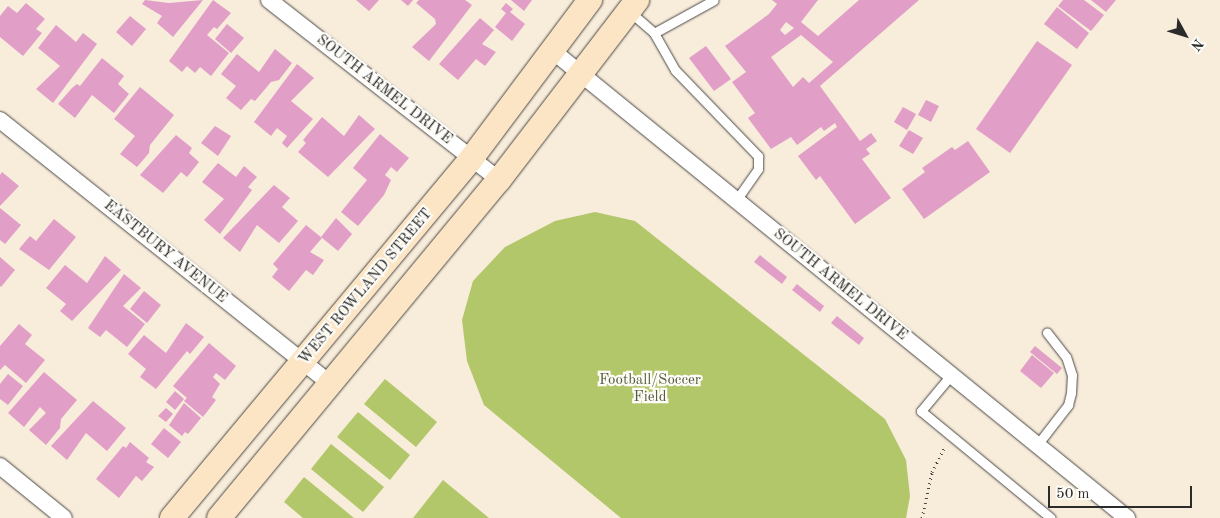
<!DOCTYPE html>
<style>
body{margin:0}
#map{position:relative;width:1220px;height:518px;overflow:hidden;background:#f8ecdb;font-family:"Old Standard TT",serif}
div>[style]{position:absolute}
.green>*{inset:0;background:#b2c66a}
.building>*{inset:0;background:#e19fc7}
.path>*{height:3px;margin-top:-1.5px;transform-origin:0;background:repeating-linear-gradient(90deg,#4a4845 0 1px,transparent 0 5px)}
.roads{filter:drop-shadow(0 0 1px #4a4845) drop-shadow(0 0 1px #4a4845)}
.service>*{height:9px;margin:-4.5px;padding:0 4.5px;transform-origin:4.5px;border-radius:4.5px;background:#fff}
.minor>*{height:16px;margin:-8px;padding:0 8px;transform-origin:8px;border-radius:8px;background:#fff}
.secondary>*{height:24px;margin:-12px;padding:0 12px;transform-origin:12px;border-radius:12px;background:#fce5c4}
span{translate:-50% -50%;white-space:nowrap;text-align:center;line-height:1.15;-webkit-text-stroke:4.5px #fdfcf7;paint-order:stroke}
.street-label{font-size:15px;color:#2b2b2b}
.park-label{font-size:15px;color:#545a3e}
.north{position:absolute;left:1160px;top:10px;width:50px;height:50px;-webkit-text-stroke:4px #fdfcf7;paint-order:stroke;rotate:129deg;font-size:14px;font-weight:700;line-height:20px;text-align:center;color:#2b2b2b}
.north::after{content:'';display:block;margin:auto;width:18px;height:22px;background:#2b2b2b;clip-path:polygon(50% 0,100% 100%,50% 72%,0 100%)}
.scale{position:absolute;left:1048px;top:486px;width:144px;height:22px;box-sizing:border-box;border:2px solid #2b2b2b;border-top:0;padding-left:6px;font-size:15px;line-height:18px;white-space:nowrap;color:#2b2b2b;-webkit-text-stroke:4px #fdfcf7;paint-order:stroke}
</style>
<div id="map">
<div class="green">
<div style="clip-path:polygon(595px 212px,635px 221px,885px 419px,906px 460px,910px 496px,906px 518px,621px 518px,484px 405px,467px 361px,462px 320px,473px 281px,505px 247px,555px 221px)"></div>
<div style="clip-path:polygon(385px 379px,437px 422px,416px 447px,364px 404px)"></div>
<div style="clip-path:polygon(358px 412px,410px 455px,390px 480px,337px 437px)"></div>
<div style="clip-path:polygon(331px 444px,384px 487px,363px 512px,311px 469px)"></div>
<div style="clip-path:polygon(304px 477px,354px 518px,303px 518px,284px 502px)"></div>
<div style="clip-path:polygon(443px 480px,489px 518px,413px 518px)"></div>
</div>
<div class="building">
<div style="clip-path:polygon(145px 0,169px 3px,203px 0,173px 37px,157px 23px,162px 16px,142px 4px)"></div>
<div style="clip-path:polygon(213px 0,231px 13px,217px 29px,214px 27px,207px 35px,229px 53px,211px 76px,200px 67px,195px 73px,187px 66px,182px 72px,169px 61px)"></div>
<div style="clip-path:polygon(356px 0,379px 0,369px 11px)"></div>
<div style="clip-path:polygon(401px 0,413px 0,408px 6px)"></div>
<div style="clip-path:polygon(419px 0,465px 0,472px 5px,429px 61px,412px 47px,436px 24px,435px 19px,416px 3px)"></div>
<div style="clip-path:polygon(511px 0,532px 0,524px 11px)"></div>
<div style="clip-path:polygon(evenodd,772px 0,818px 0,801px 22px,818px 36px,859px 0,919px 0,820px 86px,860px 141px,871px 133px,877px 141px,866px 149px,870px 154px,862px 159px,891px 198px,855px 224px,820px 176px,816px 180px,798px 156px,837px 127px,835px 123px,824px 131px,821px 127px,797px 145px,791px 137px,771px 149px,748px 118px,755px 113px,732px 82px,746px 72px,725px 46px,769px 14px,777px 4px,772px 0,786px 22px,794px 28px,785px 35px,780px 30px,786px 22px,772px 0,801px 35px,833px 62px,809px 83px,803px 77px,793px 87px,771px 57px,801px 35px)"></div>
<div style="clip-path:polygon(1063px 0,1084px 0,1104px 15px,1091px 31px,1058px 6px)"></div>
<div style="clip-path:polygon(1091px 0,1116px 0,1106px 12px)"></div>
<div style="clip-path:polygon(26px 3px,45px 19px,36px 29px,42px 33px,23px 56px,0 37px,0 16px,8px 6px,17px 13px)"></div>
<div style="clip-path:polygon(506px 3px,513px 9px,510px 12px,525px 24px,512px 41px,495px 27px,506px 13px,501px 9px)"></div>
<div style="clip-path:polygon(1057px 7px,1089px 33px,1077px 49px,1044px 24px)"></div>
<div style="clip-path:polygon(130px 16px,146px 29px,132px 46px,116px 32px)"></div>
<div style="clip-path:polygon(480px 18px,494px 30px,482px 44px,496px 52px,485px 66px,476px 59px,458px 80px,439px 64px)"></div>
<div style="clip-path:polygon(227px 24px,244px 38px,231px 53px,215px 39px)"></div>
<div style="clip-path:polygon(56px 25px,76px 42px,83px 33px,97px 44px,53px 103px,36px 89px,60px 66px,38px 48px)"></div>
<div style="clip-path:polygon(1037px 41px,1072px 65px,1010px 153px,976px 129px)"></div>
<div style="clip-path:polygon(706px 46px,731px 79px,714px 91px,689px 58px)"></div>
<div style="clip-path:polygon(275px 49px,292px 63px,279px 80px,271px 82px,255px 101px,251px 99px,241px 110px,226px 98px,236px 86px,221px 74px,237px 54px,259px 72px)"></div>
<div style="clip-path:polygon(102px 58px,124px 76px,118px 84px,129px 94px,114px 113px,92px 95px,75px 118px,58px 104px,72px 88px,77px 84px,80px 86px)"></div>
<div style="clip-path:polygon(297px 64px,314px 78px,291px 101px,313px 119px,287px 148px,282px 143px,287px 136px,277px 128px,271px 136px,254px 122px)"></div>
<div style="clip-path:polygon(140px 87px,174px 115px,150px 145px,149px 153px,137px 167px,120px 154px,135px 136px,114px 119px)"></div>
<div style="clip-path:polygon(926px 100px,939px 106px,931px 122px,918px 115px)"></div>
<div style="clip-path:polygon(903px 107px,916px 114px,907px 130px,894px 122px)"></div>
<div style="clip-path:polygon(359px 115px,375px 129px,328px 177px,298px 152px,306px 143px,303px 140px,322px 117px,344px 136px)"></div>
<div style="clip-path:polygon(215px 126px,231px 136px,218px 156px,201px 143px)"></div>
<div style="clip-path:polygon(909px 130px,923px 138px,913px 154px,899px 146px)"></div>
<div style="clip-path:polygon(380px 134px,409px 158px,397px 172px,391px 167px,385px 175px,391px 180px,384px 195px,358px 226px,341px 212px,367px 180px,353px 168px)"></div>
<div style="clip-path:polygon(176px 135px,192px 148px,189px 153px,199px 162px,187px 177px,181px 172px,163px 193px,140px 175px)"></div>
<div style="clip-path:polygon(968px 141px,990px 172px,924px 219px,902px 189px,925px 172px,922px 168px,952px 147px,955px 150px)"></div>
<div style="clip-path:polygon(218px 163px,236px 177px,244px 166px,257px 177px,248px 187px,252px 190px,220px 234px,204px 220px,224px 199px,202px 182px)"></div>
<div style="clip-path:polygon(2px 172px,19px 186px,0 206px,0 175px)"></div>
<div style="clip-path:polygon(274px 185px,290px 198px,282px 207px,298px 221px,279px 243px,257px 225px,240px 252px,223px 238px)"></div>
<div style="clip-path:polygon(0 208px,21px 225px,5px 244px,0 240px)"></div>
<div style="clip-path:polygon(336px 218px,352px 234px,338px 251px,321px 237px)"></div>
<div style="clip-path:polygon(54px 219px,76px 237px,49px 270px,19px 249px,30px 236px,36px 241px)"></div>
<div style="clip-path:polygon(306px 225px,322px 238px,310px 252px,324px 260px,313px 275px,306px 270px,289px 291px,272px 277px,278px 269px,273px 264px)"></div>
<div style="clip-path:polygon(760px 255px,787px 277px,782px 284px,754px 262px)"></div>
<div style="clip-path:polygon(105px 256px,121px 270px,72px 321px,60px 311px,66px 304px,46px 288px,65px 265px,87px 283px)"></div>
<div style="clip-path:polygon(0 257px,15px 270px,1px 287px,0 286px)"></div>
<div style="clip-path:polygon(124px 274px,141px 288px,123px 306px,145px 324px,127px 347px,106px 330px,100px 337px,88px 328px)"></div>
<div style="clip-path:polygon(797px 284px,824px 306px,820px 312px,792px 290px)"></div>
<div style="clip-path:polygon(144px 291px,161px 305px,147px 323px,130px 309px)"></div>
<div style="clip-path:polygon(837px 316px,864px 338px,859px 345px,831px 323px)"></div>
<div style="clip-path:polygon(186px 323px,204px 337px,190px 354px,187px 351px,156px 389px,140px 377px,146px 369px,128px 354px,144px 335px,166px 353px)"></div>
<div style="clip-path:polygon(19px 324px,32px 335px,25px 344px,45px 360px,26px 383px,5px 365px,0 370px,0 346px)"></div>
<div style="clip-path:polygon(209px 343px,236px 366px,225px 380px,216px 373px,213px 377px,220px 384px,212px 397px,216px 400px,203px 417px,184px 401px,187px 398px,173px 386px)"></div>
<div style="clip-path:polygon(1035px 346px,1062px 368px,1057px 374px,1030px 352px)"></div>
<div style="clip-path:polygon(1032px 355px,1054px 373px,1041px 388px,1020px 371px)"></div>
<div style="clip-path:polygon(44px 372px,77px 400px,61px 419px,60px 428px,46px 445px,29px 430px,46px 413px,40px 407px,24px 427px,8px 413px)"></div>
<div style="clip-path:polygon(8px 374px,23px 386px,8px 405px,0 399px,0 384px)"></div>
<div style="clip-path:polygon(175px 391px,184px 399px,175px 410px,166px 402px)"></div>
<div style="clip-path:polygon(93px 401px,126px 428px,107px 451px,86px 433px,67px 460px,51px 446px)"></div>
<div style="clip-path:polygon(184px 403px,201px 418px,188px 434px,185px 432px,182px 436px,169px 425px)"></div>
<div style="clip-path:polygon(166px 408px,173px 414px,166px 422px,158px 416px)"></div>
<div style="clip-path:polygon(164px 428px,181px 442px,168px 458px,151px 444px)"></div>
<div style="clip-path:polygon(130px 442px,149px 458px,146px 462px,154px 467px,142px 481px,136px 476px,119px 498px,96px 479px,123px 446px,126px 448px)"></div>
</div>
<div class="path">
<div style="left:922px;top:518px;width:47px;rotate:-77.7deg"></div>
<div style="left:932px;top:472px;width:27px;rotate:-63deg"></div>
</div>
<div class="roads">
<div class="service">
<div style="left:629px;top:11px;width:33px;rotate:41deg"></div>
<div style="left:654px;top:33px;width:43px;rotate:60.4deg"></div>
<div style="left:675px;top:70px;width:120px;rotate:46deg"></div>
<div style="left:758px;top:156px;width:13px;rotate:90deg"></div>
<div style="left:758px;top:169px;width:38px;rotate:125deg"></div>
<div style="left:654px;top:33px;width:68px;rotate:-28.8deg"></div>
<div style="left:951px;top:375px;width:47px;rotate:129.8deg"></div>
<div style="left:921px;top:411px;width:168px;rotate:39.5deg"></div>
<div style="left:1037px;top:445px;width:51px;rotate:-52.2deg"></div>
<div style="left:1068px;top:405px;width:12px;rotate:-76deg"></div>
<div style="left:1071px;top:393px;width:18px;rotate:-87deg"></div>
<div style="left:1072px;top:375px;width:19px;rotate:-108deg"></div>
<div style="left:1066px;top:357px;width:31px;rotate:-128deg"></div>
</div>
<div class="minor">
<div style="left:269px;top:0;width:292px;rotate:38deg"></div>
<div style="left:554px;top:52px;width:739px;rotate:39.12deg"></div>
<div style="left:0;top:120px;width:422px;rotate:38.6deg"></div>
<div style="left:0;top:466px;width:82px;rotate:39.1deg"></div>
</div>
<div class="secondary">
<div style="left:172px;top:518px;width:467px;rotate:-50.2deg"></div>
<div style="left:471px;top:159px;width:199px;rotate:-53.2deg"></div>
<div style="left:219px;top:518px;width:439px;rotate:-50.4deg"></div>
<div style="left:499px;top:180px;width:227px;rotate:-52.5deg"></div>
</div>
</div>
<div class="street-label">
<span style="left:384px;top:90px;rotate:38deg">SOUTH ARMEL DRIVE</span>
<span style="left:165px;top:252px;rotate:39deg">EASTBURY AVENUE</span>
<span style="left:840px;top:285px;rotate:39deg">SOUTH ARMEL DRIVE</span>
<span style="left:366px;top:287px;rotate:-50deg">WEST ROWLAND STREET</span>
</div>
<div class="park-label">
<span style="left:650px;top:389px">Football/Soccer<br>Field</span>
</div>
<div class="north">N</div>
<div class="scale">50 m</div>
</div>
